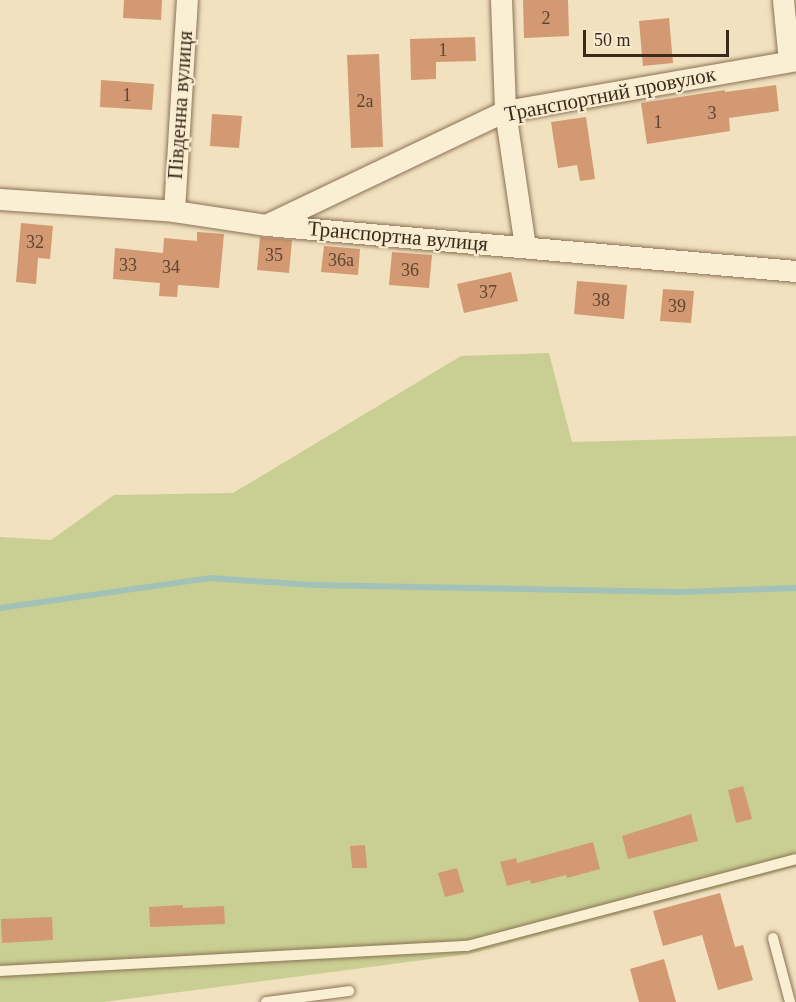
<!DOCTYPE html>
<meta charset="utf-8">
<style>
body{margin:0}
#map{position:relative;width:796px;height:1002px;overflow:hidden;background:#f1e1bf;font-family:"Times New Roman",serif}
div>[style]{position:absolute}
.green>*{inset:0;background:#c9cf92}
.stream>*{height:6px;margin:-3px;padding:0 3px;transform-origin:3px;border-radius:3px;background:#a2c2b8}
.building>*{inset:0;background:#d29972}
.roads{filter:drop-shadow(0 0 2px #8b7156) drop-shadow(0 0 2px #8b7156)}
.lane>*{height:10px;margin:-5px;padding:0 5px;transform-origin:5px;border-radius:5px;background:#fbefd3}
.street>*{height:21px;margin:-10.5px;padding:0 10.5px;transform-origin:10.5px;border-radius:10.5px;background:#fbefd3}
span{translate:-50% -50%;white-space:nowrap;text-align:center;line-height:1.15;-webkit-text-stroke:4.5px #f8ebcf;paint-order:stroke}
.number-label{font-size:18px;color:#5f4632}
.number-label span{-webkit-text-stroke-width:0}
.street-label{font-size:21px;color:#392a1c}
.scale{position:absolute;left:583px;top:30px;width:146px;height:27px;box-sizing:border-box;border:3px solid #392a1c;border-top:0;padding-left:8px;font-size:18px;line-height:21px;white-space:nowrap;color:#392a1c;-webkit-text-stroke:4px #f8ebcf;paint-order:stroke}
</style>
<div id="map">
<div class="green">
<div style="clip-path:polygon(549px 353px,572px 442px,796px 436px,796px 867px,469px 954px,104px 1002px,0 1002px,0 537px,51px 540px,114px 495px,233px 493px,461px 356px)"></div>
</div>
<div class="stream">
<div style="left:0;top:608px;width:212px;rotate:-8.1deg"></div>
<div style="left:210px;top:578px;width:103px;rotate:3.9deg"></div>
<div style="left:313px;top:585px;width:367px;rotate:1.1deg"></div>
<div style="left:680px;top:592px;width:116px;rotate:-2deg"></div>
</div>
<div class="building">
<div style="clip-path:polygon(124px 0,162px 0,161px 20px,123px 18px)"></div>
<div style="clip-path:polygon(523px 0,568px 0,569px 36px,524px 38px)"></div>
<div style="clip-path:polygon(669px 18px,673px 63px,643px 66px,639px 21px)"></div>
<div style="clip-path:polygon(475px 37px,476px 61px,436px 62px,436px 79px,411px 80px,410px 39px)"></div>
<div style="clip-path:polygon(379px 54px,383px 147px,351px 148px,347px 55px)"></div>
<div style="clip-path:polygon(101px 80px,154px 84px,152px 110px,100px 107px)"></div>
<div style="clip-path:polygon(776px 85px,779px 111px,729px 118px,730px 131px,647px 144px,641px 103px,725px 90px,725px 92px)"></div>
<div style="clip-path:polygon(212px 114px,242px 116px,239px 148px,210px 146px)"></div>
<div style="clip-path:polygon(586px 117px,595px 179px,580px 181px,577px 165px,558px 168px,551px 122px)"></div>
<div style="clip-path:polygon(21px 223px,53px 226px,50px 259px,38px 258px,36px 284px,16px 282px)"></div>
<div style="clip-path:polygon(197px 232px,224px 234px,219px 288px,178px 285px,177px 297px,159px 296px,160px 283px,113px 279px,115px 248px,163px 253px,164px 238px,197px 241px)"></div>
<div style="clip-path:polygon(260px 237px,292px 240px,289px 273px,257px 270px)"></div>
<div style="clip-path:polygon(324px 246px,360px 249px,358px 275px,321px 272px)"></div>
<div style="clip-path:polygon(392px 252px,432px 255px,429px 288px,389px 285px)"></div>
<div style="clip-path:polygon(511px 272px,518px 301px,464px 313px,457px 284px)"></div>
<div style="clip-path:polygon(577px 281px,627px 285px,624px 319px,574px 314px)"></div>
<div style="clip-path:polygon(663px 289px,694px 291px,691px 323px,660px 321px)"></div>
<div style="clip-path:polygon(743px 786px,752px 819px,736px 823px,728px 790px)"></div>
<div style="clip-path:polygon(691px 814px,698px 841px,628px 859px,622px 836px)"></div>
<div style="clip-path:polygon(593px 842px,600px 869px,567px 878px,566px 875px,531px 884px,530px 880px,507px 886px,500px 862px,516px 858px,517px 863px)"></div>
<div style="clip-path:polygon(365px 845px,367px 868px,352px 868px,350px 846px)"></div>
<div style="clip-path:polygon(457px 868px,464px 892px,445px 897px,438px 873px)"></div>
<div style="clip-path:polygon(720px 893px,735px 947px,743px 945px,753px 980px,718px 990px,702px 935px,663px 946px,653px 911px)"></div>
<div style="clip-path:polygon(183px 905px,183px 908px,224px 906px,225px 924px,150px 927px,149px 907px)"></div>
<div style="clip-path:polygon(52px 917px,53px 940px,2px 943px,1px 919px)"></div>
<div style="clip-path:polygon(664px 959px,676px 1002px,639px 1002px,630px 969px)"></div>
</div>
<div class="roads">
<div class="lane">
<div style="left:773px;top:938px;width:66px;rotate:75.1deg"></div>
<div style="left:0;top:971px;width:468px;rotate:-3.1deg"></div>
<div style="left:467px;top:946px;width:340px;rotate:-14.8deg"></div>
<div style="left:266px;top:1002px;width:84px;rotate:-7.5deg"></div>
</div>
<div class="street">
<div style="left:501px;top:0;width:111px;rotate:87.9deg"></div>
<div style="left:505px;top:111px;width:137px;rotate:81.6deg"></div>
<div style="left:783px;top:0;width:61px;rotate:84.4deg"></div>
<div style="left:0;top:199px;width:174px;rotate:3.9deg"></div>
<div style="left:174px;top:211px;width:94px;rotate:8.6deg"></div>
<div style="left:267px;top:225px;width:531px;rotate:4.97deg"></div>
<div style="left:174px;top:211px;width:211px;rotate:-86.5deg"></div>
<div style="left:268px;top:224px;width:263px;rotate:-25.5deg"></div>
<div style="left:505px;top:111px;width:295px;rotate:-9.9deg"></div>
</div>
</div>
<div class="number-label">
<span style="left:546px;top:18px">2</span>
<span style="left:443px;top:50px">1</span>
<span style="left:127px;top:95px">1</span>
<span style="left:365px;top:101px">2а</span>
<span style="left:712px;top:113px">3</span>
<span style="left:658px;top:122px">1</span>
<span style="left:35px;top:242px">32</span>
<span style="left:274px;top:255px">35</span>
<span style="left:341px;top:260px">36а</span>
<span style="left:128px;top:265px">33</span>
<span style="left:171px;top:267px">34</span>
<span style="left:410px;top:270px">36</span>
<span style="left:488px;top:292px">37</span>
<span style="left:601px;top:300px">38</span>
<span style="left:677px;top:306px">39</span>
</div>
<div class="street-label">
<span style="left:610px;top:94px;rotate:-11deg">Транспортний провулок</span>
<span style="left:180px;top:105px;rotate:-86deg">Південна вулиця</span>
<span style="left:398px;top:236px;rotate:5deg">Транспортна вулиця</span>
</div>
<div class="scale">50 m</div>
</div>
